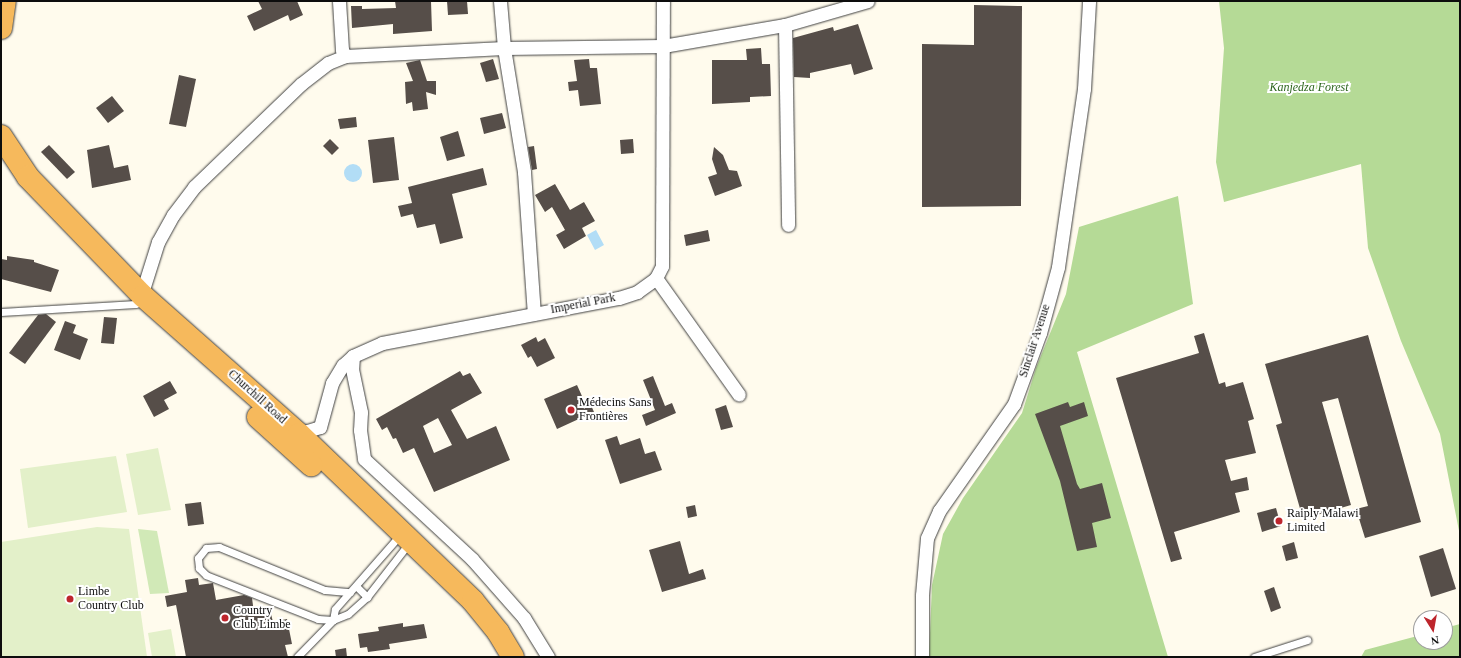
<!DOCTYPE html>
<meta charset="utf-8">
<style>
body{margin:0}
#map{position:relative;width:1461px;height:658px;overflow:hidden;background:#fffbed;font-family:"Times New Roman",serif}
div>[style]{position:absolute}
.green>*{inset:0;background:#d1e9b7}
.forest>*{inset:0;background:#b5da96}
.pitch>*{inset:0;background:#e3f0c9}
.water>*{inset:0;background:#b2ddf6}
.round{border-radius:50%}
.building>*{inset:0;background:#564e49}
.roads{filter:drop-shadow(0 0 1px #404040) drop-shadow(0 0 1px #404040)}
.service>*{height:7px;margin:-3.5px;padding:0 3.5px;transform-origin:3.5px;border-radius:3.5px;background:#fff}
.minor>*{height:13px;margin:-6.5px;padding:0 6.5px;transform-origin:6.5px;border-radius:6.5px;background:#fff}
.trunk>*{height:22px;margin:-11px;padding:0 11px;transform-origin:11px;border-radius:11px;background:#f6b95c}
.dots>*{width:11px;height:11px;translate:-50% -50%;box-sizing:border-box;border:2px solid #fff;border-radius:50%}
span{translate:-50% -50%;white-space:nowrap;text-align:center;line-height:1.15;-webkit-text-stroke:4px #fff;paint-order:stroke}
.park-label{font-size:12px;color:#2c651d;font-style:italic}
.street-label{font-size:12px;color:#0d0d0d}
.poi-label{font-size:12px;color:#0d0d0d}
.left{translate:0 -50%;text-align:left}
.frame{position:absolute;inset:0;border:2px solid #0d0d0d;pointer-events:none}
.north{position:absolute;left:1413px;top:610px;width:40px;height:40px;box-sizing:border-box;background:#fff;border:1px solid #9e9e9e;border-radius:50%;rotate:169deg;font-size:11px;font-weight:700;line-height:16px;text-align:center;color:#0d0d0d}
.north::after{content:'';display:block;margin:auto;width:14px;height:18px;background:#bd252c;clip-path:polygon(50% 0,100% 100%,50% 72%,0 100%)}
</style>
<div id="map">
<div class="green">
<div style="clip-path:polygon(138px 529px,157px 531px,169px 593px,150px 594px)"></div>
</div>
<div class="forest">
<div style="clip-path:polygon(1219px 1px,1460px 1px,1460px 536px,1440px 434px,1401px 341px,1368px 248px,1361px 164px,1224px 202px,1216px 162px,1224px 48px)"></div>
<div style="clip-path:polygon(1178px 196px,1193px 304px,1077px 352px,1168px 657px,929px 657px,932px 585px,943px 534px,963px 498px,1022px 413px,1036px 368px,1066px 294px,1079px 227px)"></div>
<div style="clip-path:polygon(1460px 624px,1460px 657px,1361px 657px,1365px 650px,1421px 635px,1421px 642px,1445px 642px,1445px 628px)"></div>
</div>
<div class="pitch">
<div style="clip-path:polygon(158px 448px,171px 510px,138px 515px,126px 454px)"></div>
<div style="clip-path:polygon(116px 456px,127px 512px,28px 528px,20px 469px)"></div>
<div style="clip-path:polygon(97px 527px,129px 529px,147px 657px,1px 657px,1px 542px)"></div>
<div style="clip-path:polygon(171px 629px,176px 657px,152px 657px,148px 633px)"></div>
</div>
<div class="water">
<div class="round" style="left:344px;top:164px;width:18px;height:18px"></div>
<div style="clip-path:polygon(596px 230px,604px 245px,595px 250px,587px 235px)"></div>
</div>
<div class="building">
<div style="clip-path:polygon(258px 1px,297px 1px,303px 15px,290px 21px,288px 15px,254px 31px,247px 16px,262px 9px)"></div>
<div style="clip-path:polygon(395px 1px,431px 1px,432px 31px,393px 34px,393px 24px,352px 28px,351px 6px,362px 6px,362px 9px,396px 8px)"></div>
<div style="clip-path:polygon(447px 1px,467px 1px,468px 14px,448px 15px)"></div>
<div style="clip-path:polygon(974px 5px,1022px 6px,1021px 206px,922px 207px,922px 44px,974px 45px)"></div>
<div style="clip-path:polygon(858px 24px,873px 69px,854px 75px,851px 64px,810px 73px,810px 78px,794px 77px,793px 38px,833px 27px,834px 31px)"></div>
<div style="clip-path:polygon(761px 48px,762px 64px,770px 64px,771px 96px,750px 97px,750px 102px,712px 104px,712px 60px,747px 60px,746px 49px)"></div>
<div style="clip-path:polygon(493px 59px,499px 79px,486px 82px,480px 63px)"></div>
<div style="clip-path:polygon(589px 59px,590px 68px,597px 68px,601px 104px,580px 106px,578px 90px,569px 91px,568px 82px,577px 81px,574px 60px)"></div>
<div style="clip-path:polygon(420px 60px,427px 81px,436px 81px,436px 95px,426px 92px,428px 109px,413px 111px,412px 102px,406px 104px,405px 82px,413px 81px,406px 63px)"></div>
<div style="clip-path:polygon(179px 75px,196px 79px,186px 127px,169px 124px)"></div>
<div style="clip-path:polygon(112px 96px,124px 111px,108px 123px,96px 108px)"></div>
<div style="clip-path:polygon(502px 113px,506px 128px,484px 134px,480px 118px)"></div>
<div style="clip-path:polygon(356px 117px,357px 127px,340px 129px,338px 119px)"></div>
<div style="clip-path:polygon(458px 131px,465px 156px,447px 161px,440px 137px)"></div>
<div style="clip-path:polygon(394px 137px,399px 180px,373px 183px,368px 140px)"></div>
<div style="clip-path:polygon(330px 139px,339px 148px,332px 155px,323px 146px)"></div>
<div style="clip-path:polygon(633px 139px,634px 153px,621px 154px,620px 140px)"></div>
<div style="clip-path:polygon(49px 145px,75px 172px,67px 179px,41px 152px)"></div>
<div style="clip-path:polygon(109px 145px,114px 168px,128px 165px,131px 180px,92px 188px,87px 150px)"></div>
<div style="clip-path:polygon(534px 146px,537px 169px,532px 170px,528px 147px)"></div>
<div style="clip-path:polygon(714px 147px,723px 155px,729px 170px,737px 171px,742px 186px,715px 196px,708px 177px,717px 174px,712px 159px)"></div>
<div style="clip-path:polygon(483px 168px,487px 185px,452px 194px,463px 238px,440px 244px,435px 224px,417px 228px,413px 214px,401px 217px,398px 206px,412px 203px,408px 187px)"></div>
<div style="clip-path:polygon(555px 184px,570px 210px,584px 202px,595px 221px,582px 228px,586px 236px,564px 249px,556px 235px,565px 230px,552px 207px,545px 212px,535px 195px)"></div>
<div style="clip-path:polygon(708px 230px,710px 241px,686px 246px,684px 235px)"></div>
<div style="clip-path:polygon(7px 256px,34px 260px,34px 262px,59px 270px,51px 292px,1px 279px,1px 259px,7px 260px)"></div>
<div style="clip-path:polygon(46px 314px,56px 322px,25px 364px,9px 353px,38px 315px)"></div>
<div style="clip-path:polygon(104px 317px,117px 318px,114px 344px,101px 343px)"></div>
<div style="clip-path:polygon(65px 321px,76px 325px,73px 333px,88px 339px,80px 360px,54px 350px)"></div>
<div style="clip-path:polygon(1204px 333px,1219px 384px,1225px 382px,1226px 387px,1243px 382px,1254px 419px,1248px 421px,1256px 453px,1225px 460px,1231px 481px,1247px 477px,1249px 490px,1235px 493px,1240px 512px,1174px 532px,1182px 559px,1171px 562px,1116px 378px,1199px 353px,1194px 336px)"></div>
<div style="clip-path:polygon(1368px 335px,1421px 522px,1365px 538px,1356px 509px,1368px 506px,1338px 398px,1322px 402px,1351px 505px,1303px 519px,1276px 425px,1282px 423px,1265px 364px)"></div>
<div style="clip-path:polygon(536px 337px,538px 342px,545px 338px,555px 358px,537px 367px,531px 356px,528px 358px,521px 345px)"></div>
<div style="clip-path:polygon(evenodd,460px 371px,463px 376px,470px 373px,482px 393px,451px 410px,467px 439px,496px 426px,510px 460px,434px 492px,414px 448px,403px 453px,396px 438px,393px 439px,387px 427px,382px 430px,376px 419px,460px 371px,438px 418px,452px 445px,434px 453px,423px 426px,438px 418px)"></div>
<div style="clip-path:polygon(653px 376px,665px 406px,672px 403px,676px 413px,646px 426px,642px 415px,655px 410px,643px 380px)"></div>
<div style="clip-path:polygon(170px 381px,177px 393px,164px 400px,169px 409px,154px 417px,143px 396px)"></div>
<div style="clip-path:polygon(577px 385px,586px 405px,590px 403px,594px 412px,557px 429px,544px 399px)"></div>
<div style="clip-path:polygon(1068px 402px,1070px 407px,1084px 402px,1088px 416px,1060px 426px,1077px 484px,1080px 489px,1102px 483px,1111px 518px,1092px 523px,1097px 547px,1077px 551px,1060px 481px,1035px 414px)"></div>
<div style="clip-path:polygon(726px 405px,733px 427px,721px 430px,715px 409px)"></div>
<div style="clip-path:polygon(617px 436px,620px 445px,640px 438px,645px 454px,655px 451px,662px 470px,620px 484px,605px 440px)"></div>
<div style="clip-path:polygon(201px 502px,204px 524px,188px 526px,185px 504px)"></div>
<div style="clip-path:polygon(695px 505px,697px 516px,688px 518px,686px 507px)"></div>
<div style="clip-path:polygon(1276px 508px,1281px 526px,1262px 532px,1257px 513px)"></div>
<div style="clip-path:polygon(680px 541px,689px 574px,703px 569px,706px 579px,662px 592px,649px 550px)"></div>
<div style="clip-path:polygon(1294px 542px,1298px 558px,1286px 561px,1282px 546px)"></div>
<div style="clip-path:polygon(1443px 548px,1456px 589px,1431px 597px,1419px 556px)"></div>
<div style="clip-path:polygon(198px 578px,199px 585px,213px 583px,216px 600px,244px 595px,252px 598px,254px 613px,270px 610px,273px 622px,287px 619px,292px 644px,285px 645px,288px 657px,186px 657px,176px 605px,167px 607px,165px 596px,187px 592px,185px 580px)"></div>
<div style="clip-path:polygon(1274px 587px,1281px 608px,1271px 612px,1264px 591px)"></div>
<div style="clip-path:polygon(403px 623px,403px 627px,424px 624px,427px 638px,389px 644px,390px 649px,368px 652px,367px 647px,360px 648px,358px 634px,379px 631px,378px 627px)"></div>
<div style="clip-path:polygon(346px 648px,347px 657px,336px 657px,335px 650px)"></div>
</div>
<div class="roads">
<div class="service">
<div style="left:1px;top:312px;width:135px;rotate:-3.4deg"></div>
<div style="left:356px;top:586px;width:16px;rotate:45deg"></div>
<div style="left:333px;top:620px;width:15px;rotate:-176deg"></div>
<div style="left:318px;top:619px;width:120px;rotate:-158.6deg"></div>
<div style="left:206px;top:575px;width:10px;rotate:-135deg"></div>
<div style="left:199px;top:568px;width:10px;rotate:-96deg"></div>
<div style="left:198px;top:558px;width:13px;rotate:-51deg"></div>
<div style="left:206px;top:548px;width:13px;rotate:-4deg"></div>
<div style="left:219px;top:547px;width:114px;rotate:22.1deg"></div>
<div style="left:325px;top:590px;width:25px;rotate:5deg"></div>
<div style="left:333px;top:620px;width:11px;rotate:-80deg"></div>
<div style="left:335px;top:609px;width:98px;rotate:-48.7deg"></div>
<div style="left:297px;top:657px;width:52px;rotate:-45.8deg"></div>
<div style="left:333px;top:620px;width:16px;rotate:-22deg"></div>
<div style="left:348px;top:614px;width:25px;rotate:-42deg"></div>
<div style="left:367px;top:597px;width:68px;rotate:-52.1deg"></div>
<div style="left:1254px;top:657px;width:56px;rotate:-17.8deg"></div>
</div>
<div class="minor">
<div style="left:339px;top:1px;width:49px;rotate:86.5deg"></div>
<div style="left:342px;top:50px;width:7px;rotate:63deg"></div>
<div style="left:500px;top:1px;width:47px;rotate:85.1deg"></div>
<div style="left:504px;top:48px;width:126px;rotate:80.8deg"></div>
<div style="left:524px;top:172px;width:142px;rotate:86deg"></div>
<div style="left:785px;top:25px;width:200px;rotate:89.1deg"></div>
<div style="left:656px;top:278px;width:143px;rotate:54.6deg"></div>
<div style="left:140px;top:299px;width:60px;rotate:-72.5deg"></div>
<div style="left:158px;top:242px;width:31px;rotate:-61deg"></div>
<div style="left:173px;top:215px;width:35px;rotate:-53deg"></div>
<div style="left:194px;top:187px;width:149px;rotate:-43.9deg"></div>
<div style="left:301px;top:84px;width:34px;rotate:-38deg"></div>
<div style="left:328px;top:63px;width:18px;rotate:-22deg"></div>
<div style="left:345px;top:56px;width:159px;rotate:-2.9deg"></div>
<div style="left:504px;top:48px;width:159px;rotate:-0.7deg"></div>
<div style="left:663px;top:46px;width:124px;rotate:-9.8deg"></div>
<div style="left:785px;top:25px;width:86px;rotate:-16.1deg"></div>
<div style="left:353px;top:356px;width:13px;rotate:94deg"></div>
<div style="left:352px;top:369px;width:44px;rotate:78.2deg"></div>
<div style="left:361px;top:412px;width:18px;rotate:93deg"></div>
<div style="left:360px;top:430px;width:29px;rotate:82deg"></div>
<div style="left:364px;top:459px;width:147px;rotate:42.8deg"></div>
<div style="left:472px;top:559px;width:79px;rotate:48.6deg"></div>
<div style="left:524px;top:618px;width:46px;rotate:58.4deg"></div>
<div style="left:294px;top:435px;width:27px;rotate:-17deg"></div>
<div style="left:320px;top:427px;width:46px;rotate:-74.7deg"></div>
<div style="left:332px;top:383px;width:21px;rotate:-59deg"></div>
<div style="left:343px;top:365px;width:13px;rotate:-42deg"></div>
<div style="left:353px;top:356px;width:32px;rotate:-24deg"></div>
<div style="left:382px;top:343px;width:241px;rotate:-10.8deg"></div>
<div style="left:619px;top:298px;width:19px;rotate:-18deg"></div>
<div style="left:637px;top:292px;width:24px;rotate:-36deg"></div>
<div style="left:656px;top:278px;width:13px;rotate:-63deg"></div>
<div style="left:662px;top:266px;width:265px;rotate:-89.8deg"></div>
<div style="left:922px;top:657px;width:62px;rotate:-90deg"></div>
<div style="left:922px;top:595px;width:57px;rotate:-85deg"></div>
<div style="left:927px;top:538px;width:30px;rotate:-66deg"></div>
<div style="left:939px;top:511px;width:131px;rotate:-55deg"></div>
<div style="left:1014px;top:404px;width:76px;rotate:-69.9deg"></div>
<div style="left:1040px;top:333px;width:68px;rotate:-74.7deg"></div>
<div style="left:1058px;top:267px;width:180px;rotate:-81.7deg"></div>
<div style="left:1084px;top:89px;width:88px;rotate:-86.7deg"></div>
</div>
<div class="trunk">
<div style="left:1px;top:28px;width:27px;rotate:-82deg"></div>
<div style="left:1px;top:136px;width:49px;rotate:56.6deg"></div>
<div style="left:28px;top:177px;width:165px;rotate:46deg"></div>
<div style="left:143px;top:296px;width:208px;rotate:41.5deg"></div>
<div style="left:299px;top:434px;width:241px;rotate:43.8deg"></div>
<div style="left:473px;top:601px;width:40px;rotate:51deg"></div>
<div style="left:498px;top:632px;width:29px;rotate:59deg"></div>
<div style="left:258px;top:417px;width:72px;rotate:42.2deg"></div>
</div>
</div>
<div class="dots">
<div style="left:571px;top:410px;background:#bd252c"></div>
<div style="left:1279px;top:521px;background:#bd252c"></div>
<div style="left:70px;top:599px;background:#bd252c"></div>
<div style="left:225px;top:618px;background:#bd252c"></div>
</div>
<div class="park-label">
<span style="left:1309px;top:88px">Kanjedza Forest</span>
</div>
<div class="street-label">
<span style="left:583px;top:304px;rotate:-11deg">Imperial Park</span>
<span style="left:1035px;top:341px;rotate:-72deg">Sinclair Avenue</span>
<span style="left:257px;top:397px;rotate:42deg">Churchill Road</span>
</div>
<div class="poi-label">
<span class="left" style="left:579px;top:410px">Médecins Sans<br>Frontières</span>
<span class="left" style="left:1287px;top:521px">Raiply Malawi<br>Limited</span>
<span class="left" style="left:78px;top:599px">Limbe<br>Country Club</span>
<span class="left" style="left:233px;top:618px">Country<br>Club Limbe</span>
</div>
<div class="frame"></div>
<div class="north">N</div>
</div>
